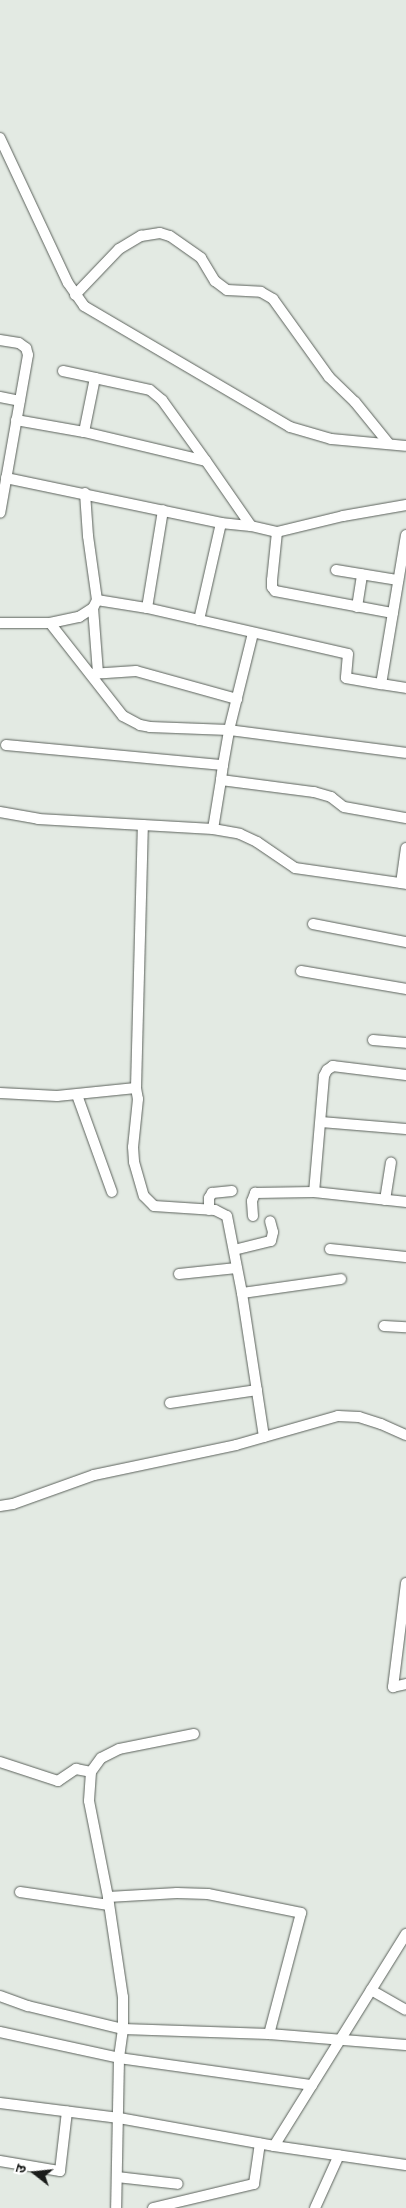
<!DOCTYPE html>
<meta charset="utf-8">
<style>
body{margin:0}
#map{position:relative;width:406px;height:2208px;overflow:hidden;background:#e3eae3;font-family:"Archivo Narrow","Noto Sans Devanagari",sans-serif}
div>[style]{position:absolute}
.roads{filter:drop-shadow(0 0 1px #5c625c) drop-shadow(0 0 1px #5c625c)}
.street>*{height:10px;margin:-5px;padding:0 5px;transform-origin:5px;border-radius:5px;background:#fff}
span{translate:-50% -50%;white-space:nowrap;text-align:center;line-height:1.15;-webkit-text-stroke:4px #fff;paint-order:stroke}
.north{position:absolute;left:10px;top:2148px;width:50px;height:50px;-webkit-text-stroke:4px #fff;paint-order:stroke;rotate:286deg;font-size:14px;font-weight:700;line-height:20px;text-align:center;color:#1a1c1a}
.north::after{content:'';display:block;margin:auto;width:18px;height:22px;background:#1a1c1a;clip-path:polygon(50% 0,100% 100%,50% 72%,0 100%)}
</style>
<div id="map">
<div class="roads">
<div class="street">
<div style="left:0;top:138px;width:160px;rotate:64.9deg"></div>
<div style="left:68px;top:283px;width:28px;rotate:55deg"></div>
<div style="left:84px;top:306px;width:239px;rotate:30.4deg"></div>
<div style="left:290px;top:427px;width:43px;rotate:16.3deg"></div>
<div style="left:331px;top:439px;width:75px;rotate:5.3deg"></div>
<div style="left:75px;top:295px;width:64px;rotate:-46.3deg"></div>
<div style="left:119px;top:249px;width:26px;rotate:-31deg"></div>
<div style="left:141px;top:236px;width:19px;rotate:-9deg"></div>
<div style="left:160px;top:233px;width:10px;rotate:17deg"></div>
<div style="left:170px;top:236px;width:38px;rotate:35deg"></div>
<div style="left:201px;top:258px;width:27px;rotate:59deg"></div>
<div style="left:215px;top:281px;width:15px;rotate:37deg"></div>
<div style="left:227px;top:290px;width:34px;rotate:3deg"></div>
<div style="left:261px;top:292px;width:14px;rotate:30deg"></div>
<div style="left:273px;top:299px;width:96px;rotate:54.3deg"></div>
<div style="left:329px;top:377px;width:36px;rotate:44deg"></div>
<div style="left:355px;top:402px;width:54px;rotate:51deg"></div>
<div style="left:0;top:340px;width:19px;rotate:9deg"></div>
<div style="left:19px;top:343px;width:9px;rotate:36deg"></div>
<div style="left:26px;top:348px;width:7px;rotate:74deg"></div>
<div style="left:28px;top:355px;width:160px;rotate:100deg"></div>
<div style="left:63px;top:371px;width:33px;rotate:12deg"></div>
<div style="left:0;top:397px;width:20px;rotate:11deg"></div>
<div style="left:16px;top:420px;width:69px;rotate:10deg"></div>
<div style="left:84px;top:432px;width:125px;rotate:13.4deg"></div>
<div style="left:206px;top:461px;width:79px;rotate:55.3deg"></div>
<div style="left:251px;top:526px;width:27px;rotate:13deg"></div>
<div style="left:277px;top:532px;width:68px;rotate:-13.6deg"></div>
<div style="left:343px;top:516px;width:64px;rotate:-9.9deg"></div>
<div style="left:84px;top:432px;width:55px;rotate:-78.5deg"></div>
<div style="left:95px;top:378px;width:56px;rotate:12.3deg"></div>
<div style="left:150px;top:390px;width:16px;rotate:40deg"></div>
<div style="left:162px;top:400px;width:75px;rotate:54.2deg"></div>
<div style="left:6px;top:478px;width:220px;rotate:11.8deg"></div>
<div style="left:221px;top:523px;width:30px;rotate:6deg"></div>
<div style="left:85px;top:493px;width:43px;rotate:86deg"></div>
<div style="left:88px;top:536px;width:65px;rotate:82deg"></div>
<div style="left:97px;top:600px;width:51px;rotate:9.1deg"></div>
<div style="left:147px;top:608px;width:206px;rotate:12.9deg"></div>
<div style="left:348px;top:654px;width:24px;rotate:95deg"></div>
<div style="left:346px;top:678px;width:36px;rotate:10deg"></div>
<div style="left:277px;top:532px;width:48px;rotate:95.9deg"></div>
<div style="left:272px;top:580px;width:7px;rotate:90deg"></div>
<div style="left:272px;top:587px;width:5px;rotate:53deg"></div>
<div style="left:275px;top:591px;width:120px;rotate:10.6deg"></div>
<div style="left:406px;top:535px;width:151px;rotate:99.5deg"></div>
<div style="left:381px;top:684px;width:25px;rotate:9deg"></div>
<div style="left:336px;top:570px;width:63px;rotate:9.2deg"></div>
<div style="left:357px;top:607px;width:33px;rotate:-81deg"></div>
<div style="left:93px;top:608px;width:65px;rotate:85.6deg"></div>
<div style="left:147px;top:608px;width:99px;rotate:-80.7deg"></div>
<div style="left:199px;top:620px;width:99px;rotate:-77.2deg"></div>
<div style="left:0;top:623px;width:50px"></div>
<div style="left:50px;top:623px;width:30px;rotate:-12deg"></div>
<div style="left:79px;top:617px;width:17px;rotate:-33deg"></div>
<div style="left:93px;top:608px;width:9px;rotate:-63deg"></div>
<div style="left:50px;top:623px;width:118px;rotate:51.9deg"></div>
<div style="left:123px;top:716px;width:19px;rotate:28deg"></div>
<div style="left:140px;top:725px;width:10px;rotate:11deg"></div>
<div style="left:150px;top:727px;width:79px;rotate:2.2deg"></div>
<div style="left:229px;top:730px;width:100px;rotate:-76.1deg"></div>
<div style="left:91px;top:674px;width:45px;rotate:-3.8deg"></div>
<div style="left:136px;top:671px;width:105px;rotate:15.5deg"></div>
<div style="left:6px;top:745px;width:218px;rotate:5.3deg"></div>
<div style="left:223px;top:765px;width:15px;rotate:98deg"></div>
<div style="left:223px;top:765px;width:36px;rotate:-80deg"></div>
<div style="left:229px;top:730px;width:178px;rotate:7.4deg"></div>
<div style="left:0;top:812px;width:39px;rotate:10deg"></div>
<div style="left:38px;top:819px;width:105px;rotate:3.3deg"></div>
<div style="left:213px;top:829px;width:50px;rotate:-80.7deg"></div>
<div style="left:221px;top:780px;width:94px;rotate:7.4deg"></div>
<div style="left:314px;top:792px;width:18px;rotate:16deg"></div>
<div style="left:331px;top:797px;width:16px;rotate:38deg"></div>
<div style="left:344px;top:807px;width:63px;rotate:10.1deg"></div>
<div style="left:406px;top:848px;width:35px;rotate:98deg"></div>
<div style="left:401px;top:883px;width:5px;rotate:11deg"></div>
<div style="left:313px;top:924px;width:95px;rotate:11deg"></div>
<div style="left:301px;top:971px;width:107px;rotate:9.7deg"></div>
<div style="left:373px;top:1040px;width:33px;rotate:5deg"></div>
<div style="left:406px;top:1075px;width:74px;rotate:-173deg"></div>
<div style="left:333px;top:1066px;width:7px;rotate:146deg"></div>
<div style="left:327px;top:1070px;width:7px;rotate:117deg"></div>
<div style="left:324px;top:1076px;width:116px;rotate:94.9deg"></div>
<div style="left:314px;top:1192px;width:93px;rotate:6.2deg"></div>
<div style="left:136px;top:1088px;width:11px;rotate:80deg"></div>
<div style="left:138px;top:1099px;width:48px;rotate:95.9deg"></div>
<div style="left:133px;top:1147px;width:15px;rotate:86deg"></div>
<div style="left:134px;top:1162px;width:35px;rotate:74deg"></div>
<div style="left:144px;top:1196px;width:14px;rotate:45deg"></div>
<div style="left:154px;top:1206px;width:61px;rotate:3.8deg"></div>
<div style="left:215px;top:1210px;width:13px;rotate:27deg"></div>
<div style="left:227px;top:1216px;width:78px;rotate:79deg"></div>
<div style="left:0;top:1093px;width:57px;rotate:3deg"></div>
<div style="left:57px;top:1096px;width:79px;rotate:-5.8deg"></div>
<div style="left:136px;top:1088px;width:263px;rotate:-88.5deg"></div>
<div style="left:143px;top:825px;width:70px;rotate:3.3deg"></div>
<div style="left:213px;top:829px;width:27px;rotate:10deg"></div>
<div style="left:240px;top:834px;width:19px;rotate:25deg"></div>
<div style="left:257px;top:842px;width:46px;rotate:34.4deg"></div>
<div style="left:295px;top:868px;width:107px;rotate:8.1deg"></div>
<div style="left:77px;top:1095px;width:103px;rotate:70.2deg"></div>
<div style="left:321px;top:1122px;width:85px;rotate:4.7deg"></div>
<div style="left:385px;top:1200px;width:38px;rotate:-81deg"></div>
<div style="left:209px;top:1210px;width:12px;rotate:-90deg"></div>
<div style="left:209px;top:1198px;width:6px;rotate:-59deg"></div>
<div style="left:212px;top:1193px;width:20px;rotate:-6deg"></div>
<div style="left:253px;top:1216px;width:15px;rotate:-94deg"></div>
<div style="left:252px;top:1201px;width:9px;rotate:-69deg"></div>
<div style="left:255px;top:1193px;width:59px;rotate:-1deg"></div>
<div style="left:330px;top:1249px;width:76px;rotate:6deg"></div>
<div style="left:234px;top:1250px;width:38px;rotate:-14deg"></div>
<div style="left:271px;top:1241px;width:9px;rotate:-77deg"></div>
<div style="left:273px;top:1232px;width:11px;rotate:-105deg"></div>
<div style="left:179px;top:1274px;width:58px;rotate:-5.9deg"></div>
<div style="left:384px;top:1326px;width:22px;rotate:3deg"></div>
<div style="left:170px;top:1403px;width:88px;rotate:-8.5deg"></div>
<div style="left:264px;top:1437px;width:146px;rotate:-98.7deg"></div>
<div style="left:242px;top:1293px;width:100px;rotate:-8deg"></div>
<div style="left:0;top:1506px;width:13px;rotate:-9deg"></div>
<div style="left:13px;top:1504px;width:86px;rotate:-19.7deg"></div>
<div style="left:94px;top:1475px;width:145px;rotate:-11.9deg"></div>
<div style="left:236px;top:1445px;width:106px;rotate:-15.9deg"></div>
<div style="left:338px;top:1416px;width:21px;rotate:3deg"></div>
<div style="left:359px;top:1417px;width:23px;rotate:18deg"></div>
<div style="left:381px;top:1424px;width:27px;rotate:24deg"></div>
<div style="left:406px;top:1583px;width:105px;rotate:97.1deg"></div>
<div style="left:393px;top:1687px;width:13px;rotate:-13deg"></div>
<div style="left:194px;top:1734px;width:76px;rotate:168.7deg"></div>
<div style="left:119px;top:1749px;width:20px;rotate:153deg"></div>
<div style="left:101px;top:1758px;width:17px;rotate:126deg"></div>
<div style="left:91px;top:1772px;width:29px;rotate:94deg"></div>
<div style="left:89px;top:1801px;width:98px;rotate:78.8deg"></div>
<div style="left:108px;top:1897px;width:101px;rotate:81.5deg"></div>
<div style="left:123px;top:1997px;width:32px;rotate:90deg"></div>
<div style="left:123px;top:2029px;width:146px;rotate:2deg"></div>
<div style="left:269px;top:2034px;width:137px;rotate:4.6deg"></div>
<div style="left:0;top:1762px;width:61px;rotate:18.1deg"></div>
<div style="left:58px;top:1781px;width:22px;rotate:-34deg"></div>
<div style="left:76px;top:1769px;width:15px;rotate:11deg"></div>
<div style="left:20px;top:1892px;width:90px;rotate:8.3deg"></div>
<div style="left:108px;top:1897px;width:69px;rotate:-3.3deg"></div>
<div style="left:177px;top:1893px;width:31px;rotate:2deg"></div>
<div style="left:208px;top:1894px;width:95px;rotate:11.5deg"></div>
<div style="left:301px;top:1913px;width:125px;rotate:104.8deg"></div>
<div style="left:371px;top:1990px;width:40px;rotate:29.7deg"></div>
<div style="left:0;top:1996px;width:30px;rotate:20deg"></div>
<div style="left:28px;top:2006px;width:98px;rotate:13.6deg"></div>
<div style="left:123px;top:2029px;width:29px;rotate:98deg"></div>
<div style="left:119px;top:2058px;width:150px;rotate:91.1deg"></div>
<div style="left:0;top:2032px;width:122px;rotate:12.3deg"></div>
<div style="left:119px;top:2058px;width:195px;rotate:8deg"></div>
<div style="left:0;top:2103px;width:120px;rotate:7.2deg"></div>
<div style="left:119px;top:2118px;width:158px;rotate:10.2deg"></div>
<div style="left:274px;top:2146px;width:250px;rotate:-58.1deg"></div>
<div style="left:274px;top:2146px;width:133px;rotate:8.2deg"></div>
<div style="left:0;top:2161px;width:61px;rotate:9.5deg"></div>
<div style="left:60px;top:2171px;width:60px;rotate:-83.3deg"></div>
<div style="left:117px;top:2177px;width:61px;rotate:6.5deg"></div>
<div style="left:153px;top:2208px;width:104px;rotate:-13.4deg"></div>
<div style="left:254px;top:2184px;width:41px;rotate:-81.7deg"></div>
<div style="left:315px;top:2208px;width:58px;rotate:-65.6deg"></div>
</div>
</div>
<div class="north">उ</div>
</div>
